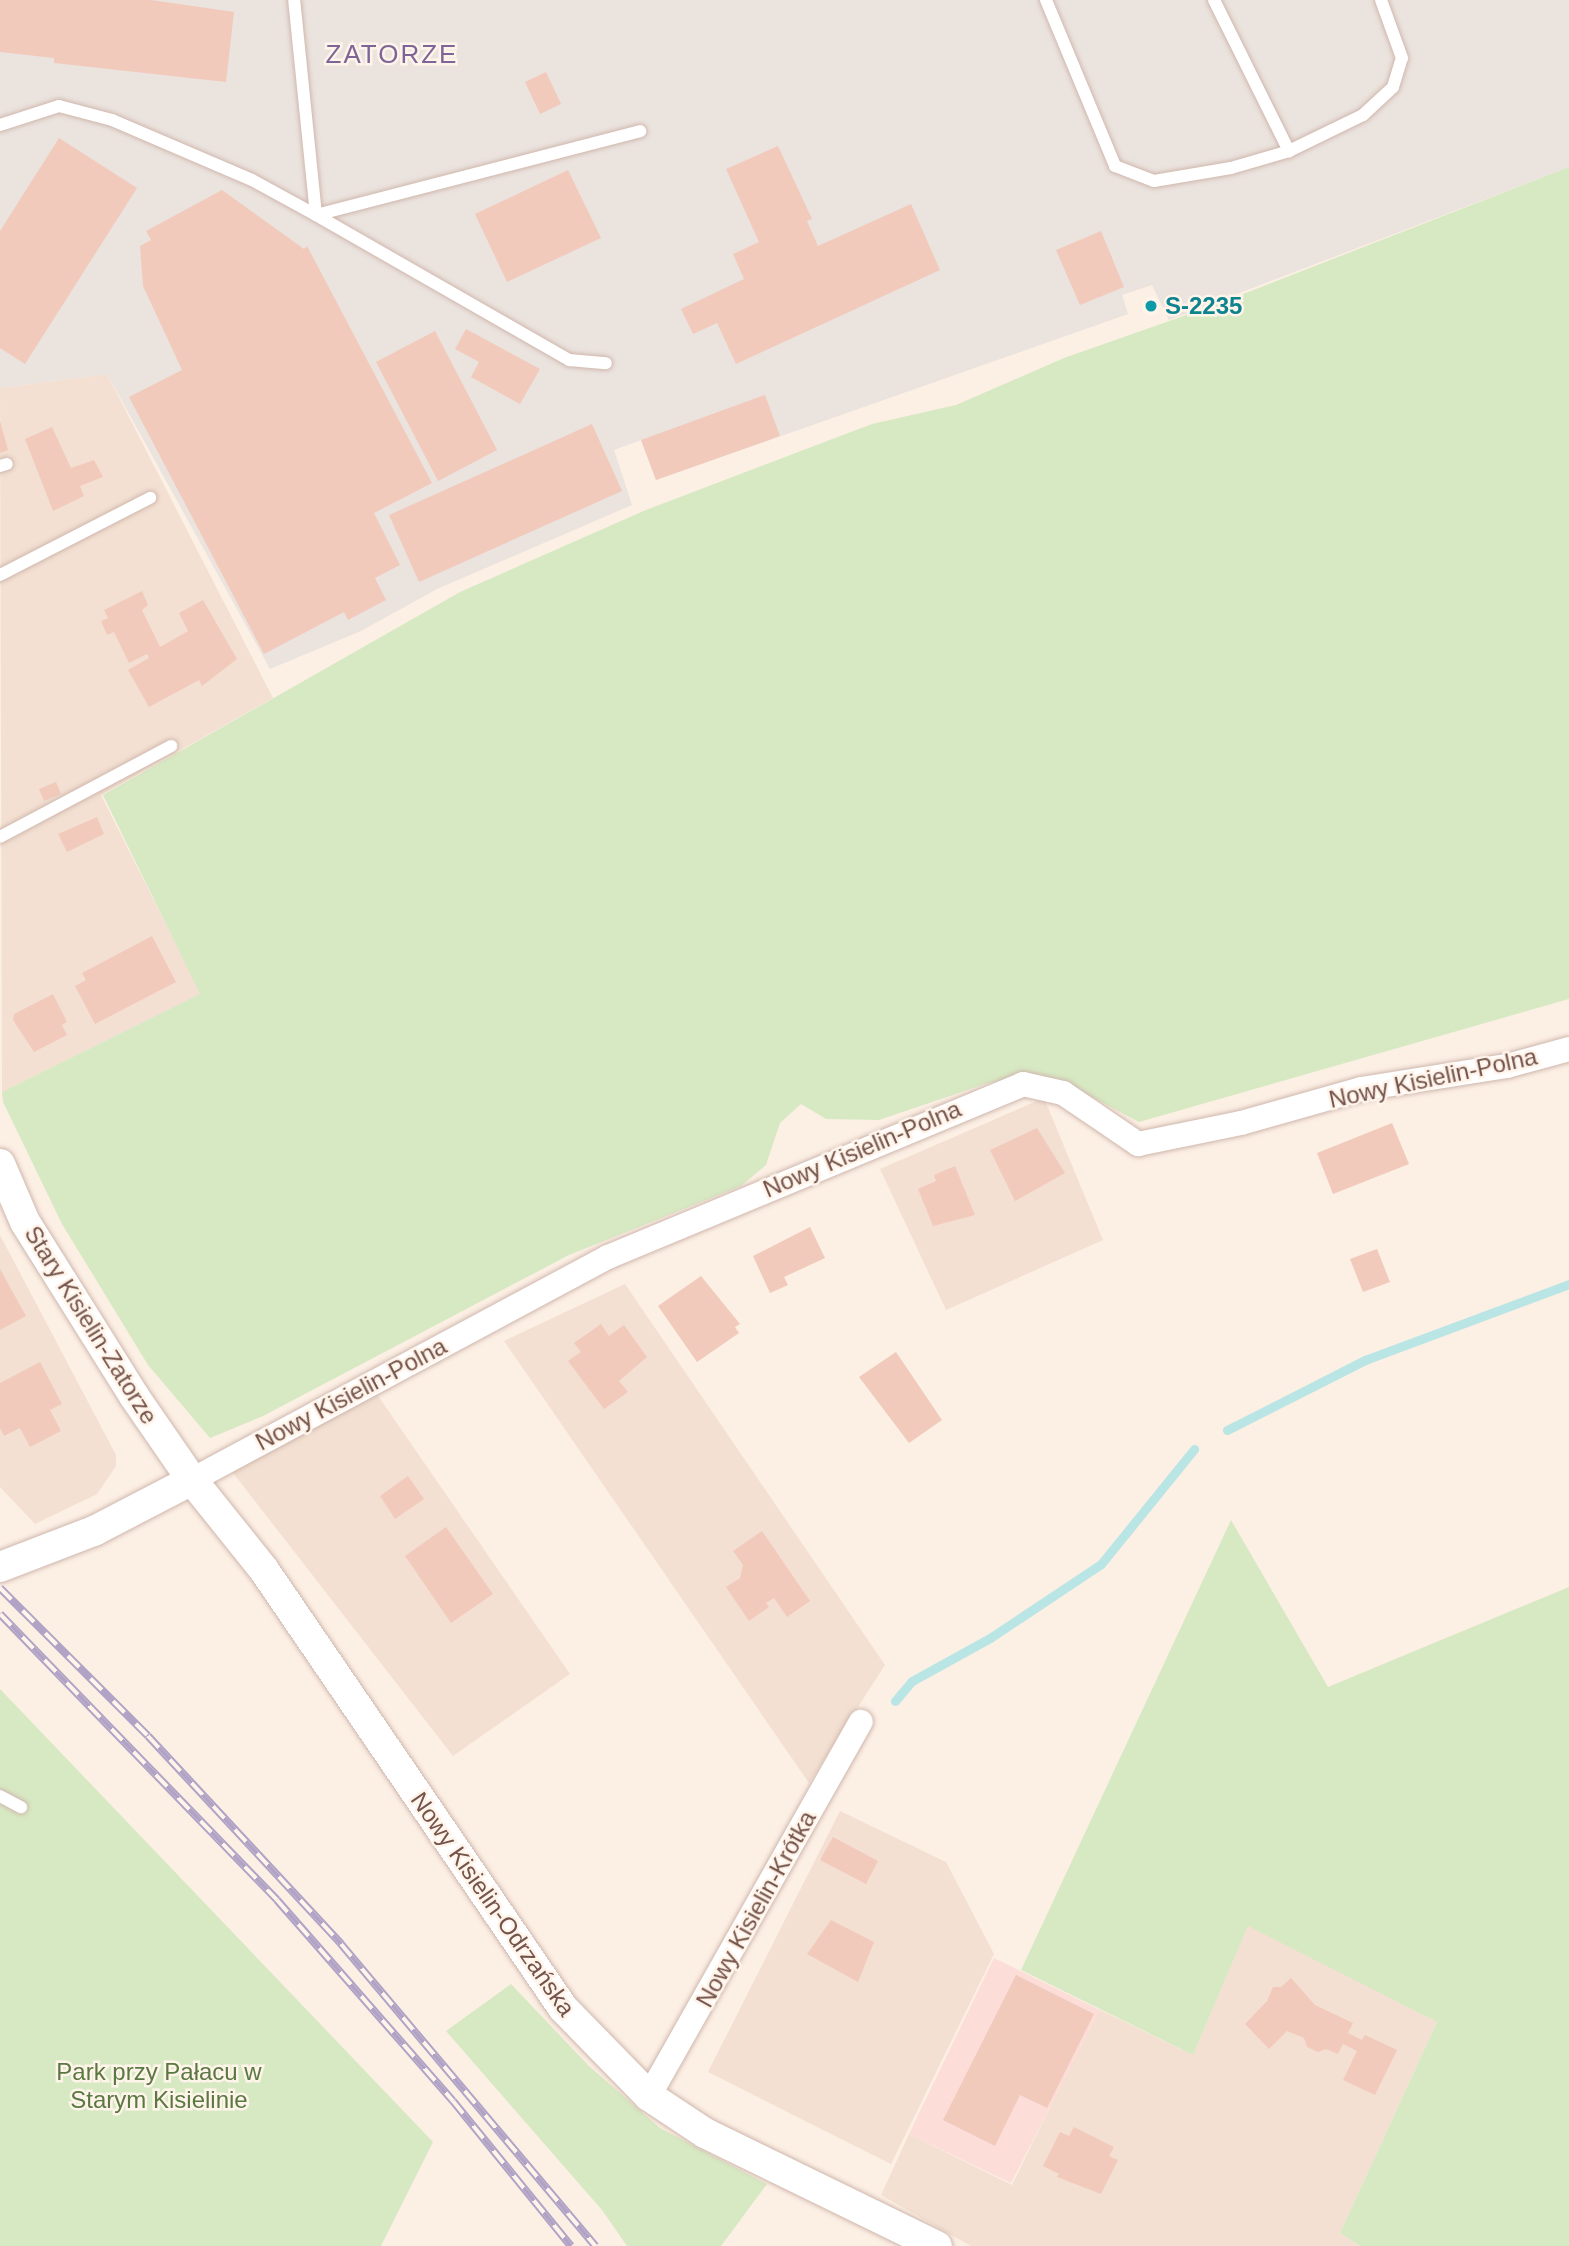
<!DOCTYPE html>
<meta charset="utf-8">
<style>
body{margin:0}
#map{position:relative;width:1569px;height:2246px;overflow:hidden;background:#fcefe4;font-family:Helvetica,sans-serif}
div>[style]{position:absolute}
.residential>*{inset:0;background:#f3e0d2}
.commercial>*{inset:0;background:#fcddd8}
.industrial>*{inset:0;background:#ebe3de}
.green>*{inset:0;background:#d7e9c3}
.stream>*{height:9px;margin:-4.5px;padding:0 4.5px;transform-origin:4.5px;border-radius:4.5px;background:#b9e5e5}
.building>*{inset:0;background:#f1cabc}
.roads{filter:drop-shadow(0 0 2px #cfb7ad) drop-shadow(0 0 2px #cfb7ad)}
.service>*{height:12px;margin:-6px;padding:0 6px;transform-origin:6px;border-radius:6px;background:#fff}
.minor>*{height:24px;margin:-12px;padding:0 12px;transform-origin:12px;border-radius:12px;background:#fff}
.tertiary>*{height:30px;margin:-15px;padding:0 15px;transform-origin:15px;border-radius:15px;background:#fff}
.rail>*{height:8px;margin-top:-4px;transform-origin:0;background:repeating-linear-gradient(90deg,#fff4ea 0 16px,#b0a3c5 0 32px);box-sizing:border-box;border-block:2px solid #b0a3c5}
.dots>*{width:19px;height:19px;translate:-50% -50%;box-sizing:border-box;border:4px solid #fff4ea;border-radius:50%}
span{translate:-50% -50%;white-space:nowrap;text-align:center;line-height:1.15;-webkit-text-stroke:5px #fff4ea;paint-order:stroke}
.culture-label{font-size:24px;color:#0d838f;font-weight:700}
.left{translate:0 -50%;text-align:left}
.street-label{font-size:24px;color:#74534a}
.park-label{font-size:24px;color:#5a7942}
.neighbourhood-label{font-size:26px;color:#7f6597;letter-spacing:2px}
</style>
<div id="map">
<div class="residential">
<div style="clip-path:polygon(107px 374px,273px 698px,101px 795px,201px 994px,2px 1092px,0 388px)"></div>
<div style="clip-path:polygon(1044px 1098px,1103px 1240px,946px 1310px,880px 1169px)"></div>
<div style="clip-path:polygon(0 1235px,116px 1455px,116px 1466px,97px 1494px,35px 1524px,0 1487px)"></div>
<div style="clip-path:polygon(625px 1284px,885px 1665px,809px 1783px,504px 1341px)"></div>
<div style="clip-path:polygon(374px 1390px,570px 1674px,453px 1756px,230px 1469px)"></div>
<div style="clip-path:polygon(840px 1811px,946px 1862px,994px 1954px,891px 2164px,708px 2072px)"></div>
<div style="clip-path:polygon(1248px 1925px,1437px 2022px,1340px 2233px,1360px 2246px,971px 2246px,881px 2195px,909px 2134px,1012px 2185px,1098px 2009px,1193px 2055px)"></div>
</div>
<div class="commercial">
<div style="clip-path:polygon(994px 1958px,1100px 2010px,1011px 2183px,909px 2134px)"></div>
</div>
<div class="industrial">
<div style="clip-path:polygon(0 0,1569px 0,1569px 167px,1169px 320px,1152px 285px,1122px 295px,1128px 314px,656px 480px,641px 440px,614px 450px,632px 505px,437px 589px,361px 631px,270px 669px,107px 374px,0 388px)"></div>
</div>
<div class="green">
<div style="clip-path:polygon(1569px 167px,1569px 999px,1139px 1122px,1058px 1079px,1027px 1075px,988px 1083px,879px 1120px,826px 1119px,801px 1104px,780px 1123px,766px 1165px,741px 1186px,569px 1255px,263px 1416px,210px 1438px,148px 1365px,62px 1224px,3px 1102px,2px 1092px,200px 994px,103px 795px,460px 592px,646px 510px,872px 424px,956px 405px,1064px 358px,1212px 306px)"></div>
<div style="clip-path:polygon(1231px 1520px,1328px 1687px,1569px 1587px,1569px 2246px,1360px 2246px,1340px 2233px,1437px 2022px,1248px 1926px,1193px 2055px,1021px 1970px)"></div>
<div style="clip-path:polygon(0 1689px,433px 2142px,381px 2246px,0 2246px)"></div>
<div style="clip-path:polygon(511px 1984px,589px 2066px,660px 2128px,767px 2184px,721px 2246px,627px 2246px,602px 2210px,446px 2031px)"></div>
</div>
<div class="stream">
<div style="left:1227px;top:1430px;width:155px;rotate:-26.9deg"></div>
<div style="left:1365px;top:1360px;width:218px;rotate:-20.4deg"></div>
<div style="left:895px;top:1701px;width:26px;rotate:-50deg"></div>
<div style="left:912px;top:1681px;width:89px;rotate:-28.9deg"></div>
<div style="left:990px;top:1638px;width:133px;rotate:-33.7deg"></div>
<div style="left:1101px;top:1564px;width:148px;rotate:-51deg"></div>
</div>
<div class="building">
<div style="clip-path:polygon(0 0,151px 0,234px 12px,226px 82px,54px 63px,54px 58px,0 52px)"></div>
<div style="clip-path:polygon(546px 72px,561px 104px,540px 114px,525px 82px)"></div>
<div style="clip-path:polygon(59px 138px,137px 188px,25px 364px,0 348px,0 231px)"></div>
<div style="clip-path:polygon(778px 146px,812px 219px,807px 221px,818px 246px,911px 204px,940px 270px,736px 364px,717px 323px,693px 334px,681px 309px,744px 279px,733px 254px,759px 242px,726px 169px)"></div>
<div style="clip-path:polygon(568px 170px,601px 238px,507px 282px,475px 214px)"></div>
<div style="clip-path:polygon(222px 190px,304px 249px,307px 246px,432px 483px,374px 513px,400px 565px,375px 578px,386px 600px,348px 620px,344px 612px,264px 654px,129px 397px,182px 370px,143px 286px,140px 246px,151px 240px,146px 231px)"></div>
<div style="clip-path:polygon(1101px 231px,1124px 287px,1080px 305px,1056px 250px)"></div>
<div style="clip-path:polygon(1155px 298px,1160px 309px,1147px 315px,1142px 304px)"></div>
<div style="clip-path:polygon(466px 329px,540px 369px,520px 404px,471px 377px,479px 362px,455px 349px)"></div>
<div style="clip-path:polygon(435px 331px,497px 450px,438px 481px,376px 362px)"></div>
<div style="clip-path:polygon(765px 395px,780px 436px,656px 480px,641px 440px)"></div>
<div style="clip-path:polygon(0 421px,8px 450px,0 453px)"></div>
<div style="clip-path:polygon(592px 424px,622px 491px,419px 582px,389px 515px)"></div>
<div style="clip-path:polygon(52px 427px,71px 468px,94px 460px,103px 477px,80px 486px,84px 496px,53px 511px,25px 439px)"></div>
<div style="clip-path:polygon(142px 591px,148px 605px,142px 610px,160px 647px,188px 631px,179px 613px,203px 600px,237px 659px,202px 686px,199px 680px,149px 707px,128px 670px,149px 658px,147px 654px,129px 663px,114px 632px,107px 635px,101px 621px,108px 618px,104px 610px)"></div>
<div style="clip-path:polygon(56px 782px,61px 794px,44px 801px,39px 789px)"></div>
<div style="clip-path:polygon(97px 817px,104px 834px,67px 852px,58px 834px)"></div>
<div style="clip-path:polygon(152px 936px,176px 982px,95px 1024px,75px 986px,86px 980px,82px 973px)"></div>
<div style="clip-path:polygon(53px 994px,67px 1022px,62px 1025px,67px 1035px,34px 1052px,13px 1020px,14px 1014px)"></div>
<div style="clip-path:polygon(1392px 1123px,1409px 1164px,1333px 1194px,1317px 1153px)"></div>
<div style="clip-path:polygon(1037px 1128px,1065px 1173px,1015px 1201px,990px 1150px)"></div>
<div style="clip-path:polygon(955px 1166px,975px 1215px,933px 1226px,918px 1189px,936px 1181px,934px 1175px)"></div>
<div style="clip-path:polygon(810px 1227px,825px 1258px,784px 1277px,788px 1285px,770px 1293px,753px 1256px)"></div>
<div style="clip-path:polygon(1377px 1249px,1390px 1282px,1363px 1292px,1350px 1259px)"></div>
<div style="clip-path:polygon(0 1269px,26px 1316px,0 1330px)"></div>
<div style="clip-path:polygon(701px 1276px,740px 1324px,735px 1327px,739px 1333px,697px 1362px,658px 1306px)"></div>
<div style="clip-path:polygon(601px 1324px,609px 1336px,624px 1325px,647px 1357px,619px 1381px,628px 1392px,604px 1409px,568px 1361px,581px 1352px,574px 1343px)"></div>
<div style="clip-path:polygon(896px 1352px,942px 1420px,909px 1443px,859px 1377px)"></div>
<div style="clip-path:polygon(40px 1362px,62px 1404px,50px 1410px,61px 1431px,30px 1447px,20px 1428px,4px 1436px,0 1428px,0 1383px)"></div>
<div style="clip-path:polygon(408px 1476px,424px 1499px,395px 1519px,380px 1496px)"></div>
<div style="clip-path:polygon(446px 1527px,493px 1594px,451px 1623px,405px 1556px)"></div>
<div style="clip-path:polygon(762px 1531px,810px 1601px,787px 1617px,774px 1598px,766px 1603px,769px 1607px,749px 1621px,726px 1587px,740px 1578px,743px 1565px,733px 1551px)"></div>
<div style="clip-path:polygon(833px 1837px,878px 1861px,866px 1884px,820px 1860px)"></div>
<div style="clip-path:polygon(831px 1920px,874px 1942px,858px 1982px,807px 1954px)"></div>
<div style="clip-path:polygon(1016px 1975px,1094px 2014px,1047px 2108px,1020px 2095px,995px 2146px,943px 2120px)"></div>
<div style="clip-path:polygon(1291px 1978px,1315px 2005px,1353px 2023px,1348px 2033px,1362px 2040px,1365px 2035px,1397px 2050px,1375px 2095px,1343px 2080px,1357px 2051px,1343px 2044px,1338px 2054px,1326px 2049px,1318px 2052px,1307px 2047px,1304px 2038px,1287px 2031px,1269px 2049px,1245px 2024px,1267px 2001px,1273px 1987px,1281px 1987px)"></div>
<div style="clip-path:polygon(1074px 2127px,1114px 2147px,1109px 2156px,1118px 2160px,1101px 2194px,1057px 2177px,1059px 2174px,1043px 2166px,1060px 2132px,1069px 2136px)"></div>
</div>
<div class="roads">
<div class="service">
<div style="left:1046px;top:0;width:180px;rotate:67.4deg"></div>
<div style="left:1115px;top:166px;width:42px;rotate:21deg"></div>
<div style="left:1154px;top:181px;width:78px;rotate:-9.6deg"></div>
<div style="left:1231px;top:168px;width:60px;rotate:-16.3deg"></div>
<div style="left:1289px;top:151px;width:82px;rotate:-25.9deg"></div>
<div style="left:1363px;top:115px;width:41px;rotate:-43deg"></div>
<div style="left:1393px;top:87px;width:30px;rotate:-73deg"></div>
<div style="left:1402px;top:58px;width:62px;rotate:-109.9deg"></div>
<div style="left:1214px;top:0;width:169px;rotate:63.6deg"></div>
<div style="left:0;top:125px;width:62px;rotate:-17.9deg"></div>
<div style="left:59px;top:106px;width:55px;rotate:14.8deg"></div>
<div style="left:112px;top:120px;width:152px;rotate:23.2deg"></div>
<div style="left:252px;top:180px;width:73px;rotate:28.7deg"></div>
<div style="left:316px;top:215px;width:216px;rotate:-95.8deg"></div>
<div style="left:316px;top:215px;width:335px;rotate:-14.5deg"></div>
<div style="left:316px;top:215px;width:292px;rotate:29.8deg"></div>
<div style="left:569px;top:360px;width:37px;rotate:5deg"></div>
<div style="left:0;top:466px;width:7px;rotate:-16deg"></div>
<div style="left:0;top:575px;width:169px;rotate:-27.2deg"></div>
<div style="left:0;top:837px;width:194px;rotate:-28deg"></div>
<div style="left:0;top:1796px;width:24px;rotate:28deg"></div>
</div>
<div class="minor">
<div style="left:192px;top:1480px;width:472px;rotate:-28.2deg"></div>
<div style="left:608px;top:1257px;width:450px;rotate:-22.6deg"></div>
<div style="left:1023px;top:1084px;width:41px;rotate:12.7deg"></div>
<div style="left:1063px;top:1093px;width:91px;rotate:34.2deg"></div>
<div style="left:1138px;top:1144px;width:105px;rotate:-11.5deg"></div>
<div style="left:1241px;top:1123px;width:125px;rotate:-15.8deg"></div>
<div style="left:1361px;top:1089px;width:148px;rotate:-9deg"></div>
<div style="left:1507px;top:1066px;width:64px;rotate:-15.3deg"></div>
<div style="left:649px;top:2096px;width:430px;rotate:-60.5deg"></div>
</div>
<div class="tertiary">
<div style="left:0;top:1164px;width:63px;rotate:66.7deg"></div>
<div style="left:25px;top:1222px;width:205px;rotate:57.9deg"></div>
<div style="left:134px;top:1396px;width:102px;rotate:55.4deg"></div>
<div style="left:192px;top:1480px;width:115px;rotate:51.3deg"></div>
<div style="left:264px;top:1570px;width:530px;rotate:55.68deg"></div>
<div style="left:563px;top:2008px;width:123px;rotate:45.7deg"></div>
<div style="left:649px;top:2096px;width:67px;rotate:33.5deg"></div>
<div style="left:705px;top:2133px;width:258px;rotate:26deg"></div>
<div style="left:0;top:1567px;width:101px;rotate:-21deg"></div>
<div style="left:94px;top:1531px;width:110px;rotate:-27.5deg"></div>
</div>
</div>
<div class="rail">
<div style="left:0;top:1588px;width:209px;rotate:45deg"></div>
<div style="left:148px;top:1736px;width:284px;rotate:47.1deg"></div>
<div style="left:341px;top:1944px;width:395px;rotate:49.9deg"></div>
<div style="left:0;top:1614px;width:398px;rotate:45.9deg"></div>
<div style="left:277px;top:1900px;width:267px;rotate:48.8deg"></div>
<div style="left:453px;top:2101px;width:187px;rotate:50.9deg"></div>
</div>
<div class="dots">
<div style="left:1151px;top:306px;background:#0f9aa8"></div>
</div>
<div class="culture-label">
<span class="left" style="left:1165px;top:306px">S-2235</span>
</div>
<div class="street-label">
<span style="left:1433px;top:1078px;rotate:-12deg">Nowy Kisielin-Polna</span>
<span style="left:862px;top:1149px;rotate:-23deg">Nowy Kisielin-Polna</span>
<span style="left:91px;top:1325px;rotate:58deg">Stary Kisielin-Zatorze</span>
<span style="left:351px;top:1394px;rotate:-28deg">Nowy Kisielin-Polna</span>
<span style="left:493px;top:1904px;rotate:55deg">Nowy Kisielin-Odrzańska</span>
<span style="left:756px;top:1909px;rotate:-61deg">Nowy Kisielin-Krótka</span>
</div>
<div class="park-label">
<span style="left:159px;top:2086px">Park przy Pałacu w<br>Starym Kisielinie</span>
</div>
<div class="neighbourhood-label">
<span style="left:392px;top:55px">ZATORZE</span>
</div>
</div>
